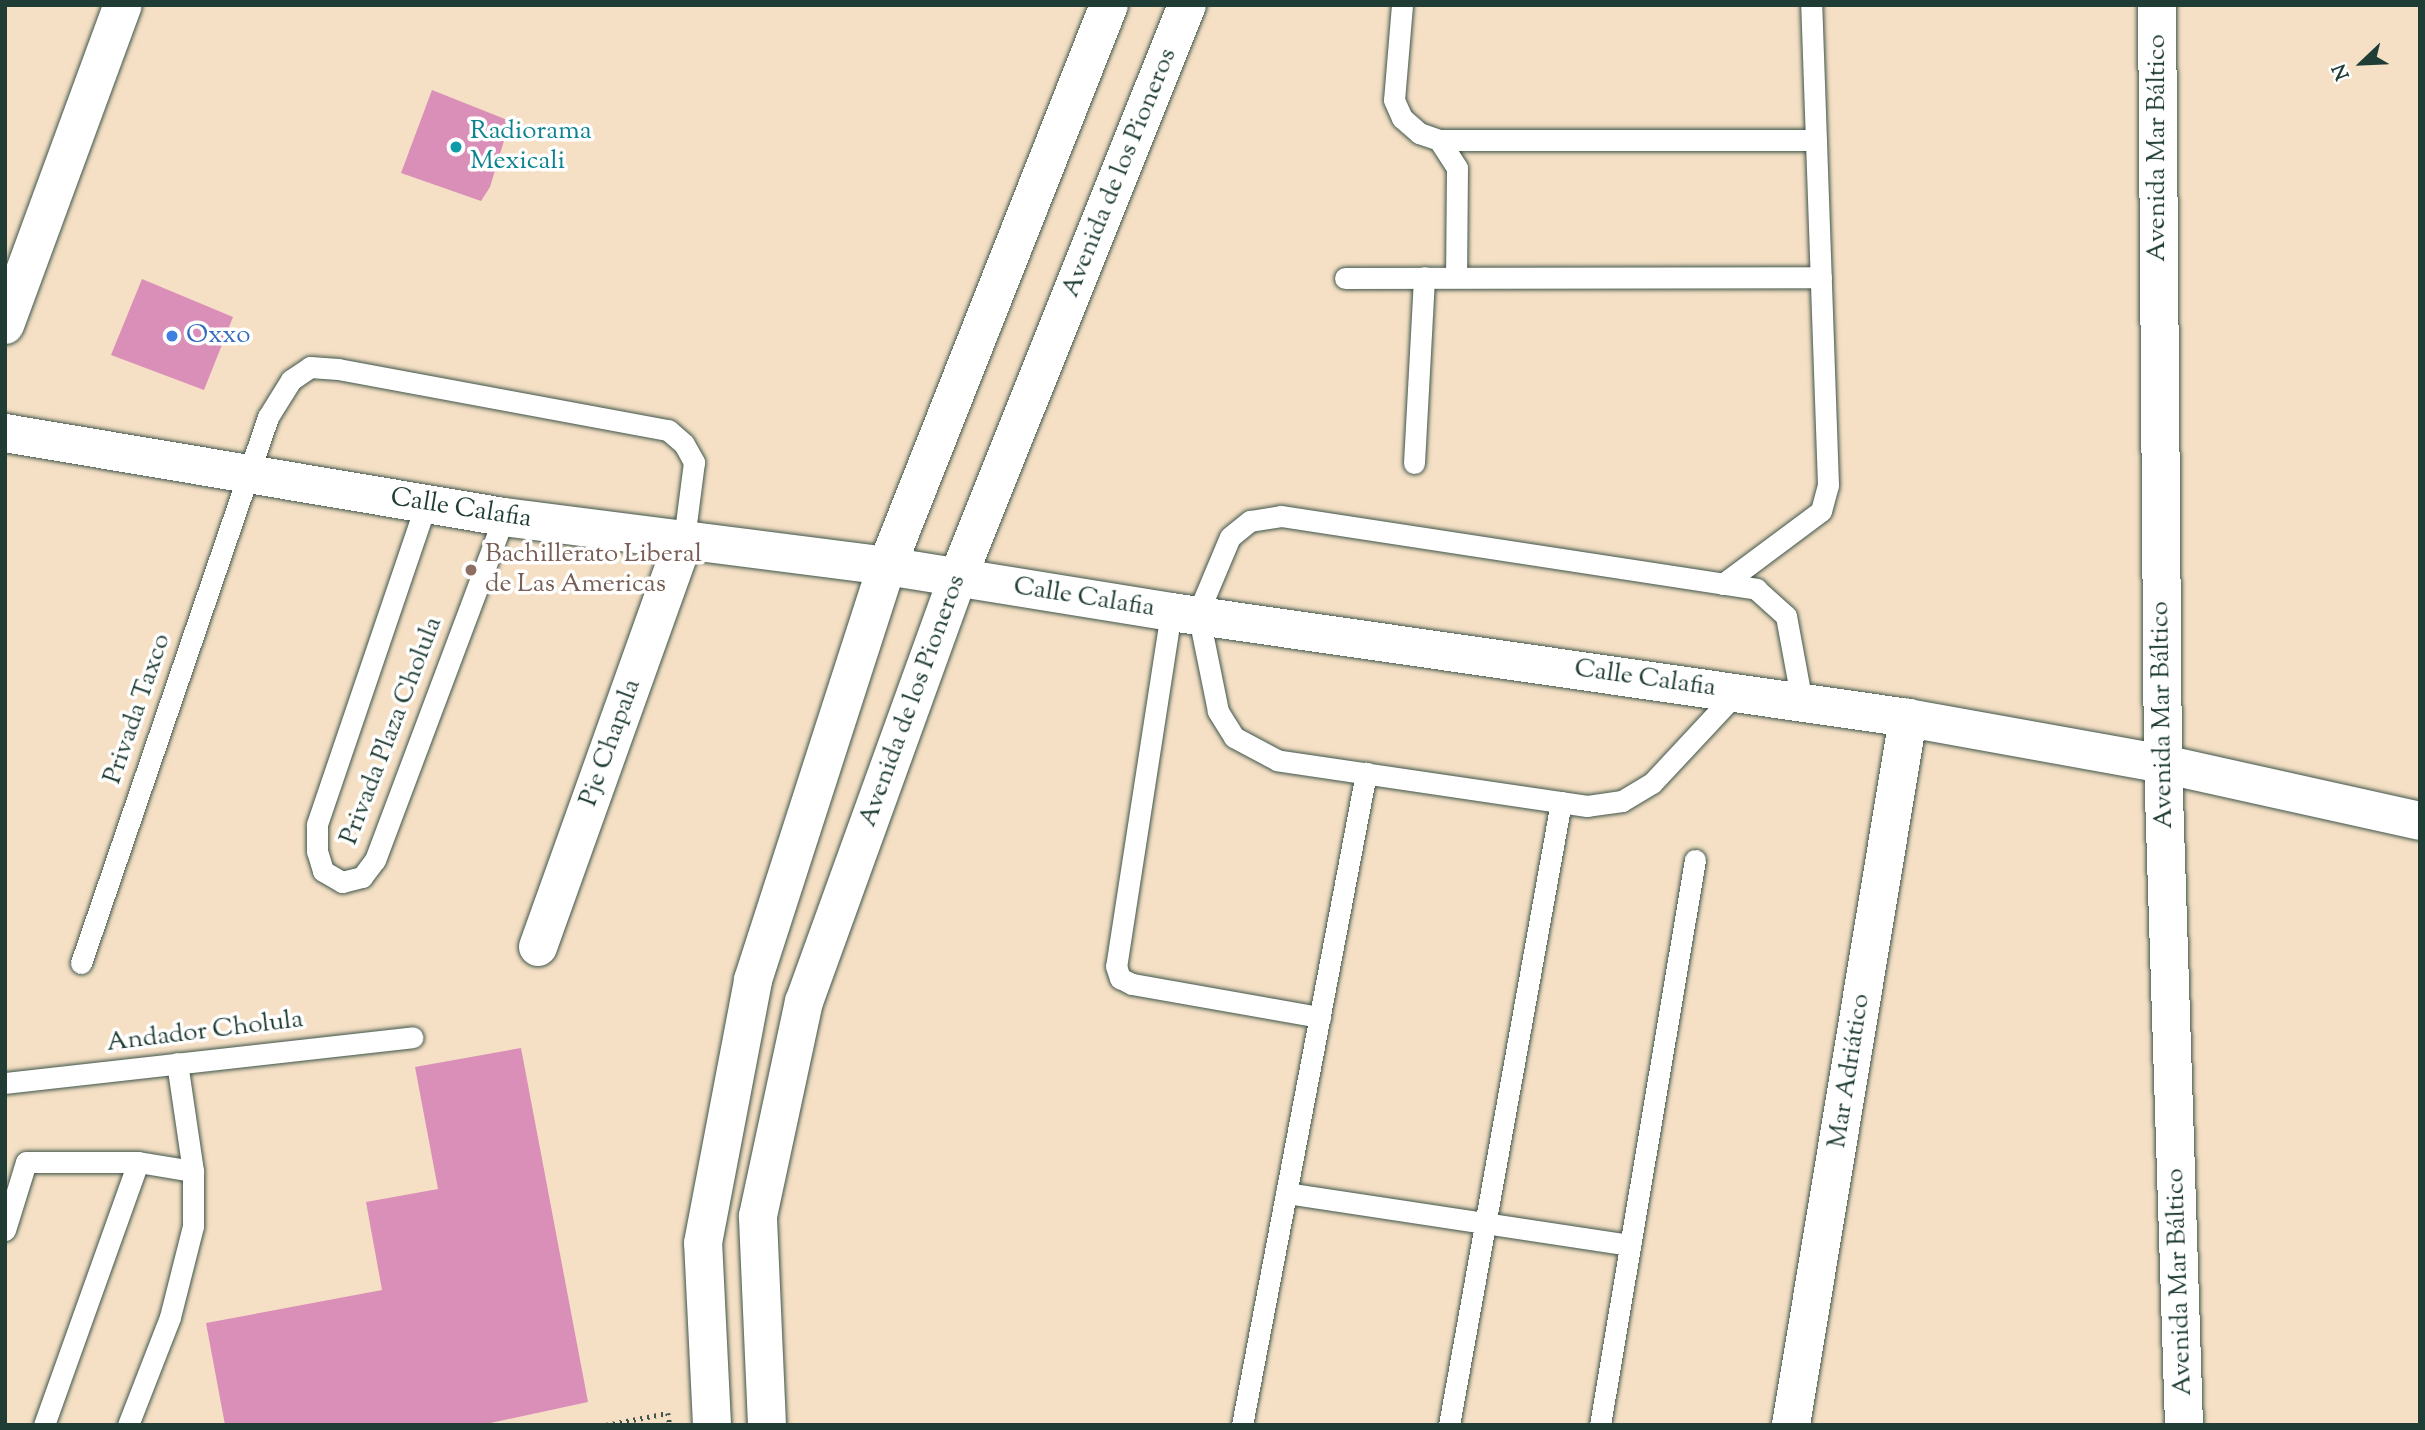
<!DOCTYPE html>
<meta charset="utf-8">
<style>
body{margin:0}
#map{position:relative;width:2425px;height:1430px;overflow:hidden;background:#f5e0c5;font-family:"Sorts Mill Goudy",serif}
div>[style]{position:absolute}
.building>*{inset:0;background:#da8fb9}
.path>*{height:4.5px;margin-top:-2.25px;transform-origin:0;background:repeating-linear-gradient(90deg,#3f554a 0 2px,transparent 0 7px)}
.roads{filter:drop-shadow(0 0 2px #3f554a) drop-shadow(0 0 2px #3f554a)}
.service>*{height:21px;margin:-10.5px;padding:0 10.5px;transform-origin:10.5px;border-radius:10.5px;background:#fff}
.minor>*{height:38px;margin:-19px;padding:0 19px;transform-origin:19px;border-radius:19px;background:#fff}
.tertiary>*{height:38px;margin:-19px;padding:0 19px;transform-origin:19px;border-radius:19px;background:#fff}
.primary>*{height:38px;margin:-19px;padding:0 19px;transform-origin:19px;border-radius:19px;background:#fff}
.dots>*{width:19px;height:19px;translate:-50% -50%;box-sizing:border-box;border:4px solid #fff;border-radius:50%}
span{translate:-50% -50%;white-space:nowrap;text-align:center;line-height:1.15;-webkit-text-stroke:7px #fff;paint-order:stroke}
.culture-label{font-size:26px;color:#0d838f}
.left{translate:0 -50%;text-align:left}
.street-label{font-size:26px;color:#1f3d34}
.shop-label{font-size:26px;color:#366cbe}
.education-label{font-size:26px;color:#785e54}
.frame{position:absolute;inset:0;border:7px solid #1f3d34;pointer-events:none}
.north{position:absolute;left:2327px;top:28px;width:70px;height:70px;-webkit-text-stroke:5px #fff;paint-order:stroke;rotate:247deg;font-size:19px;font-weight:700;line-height:28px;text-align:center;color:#1f3d34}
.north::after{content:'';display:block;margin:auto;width:24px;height:32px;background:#1f3d34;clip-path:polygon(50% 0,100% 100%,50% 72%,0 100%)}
</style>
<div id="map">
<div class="building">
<div style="clip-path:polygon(432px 90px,510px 121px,490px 187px,481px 201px,401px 173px)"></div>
<div style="clip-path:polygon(142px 279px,233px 317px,204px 390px,111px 355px)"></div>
<div style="clip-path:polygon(521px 1048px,588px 1402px,481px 1425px,225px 1425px,206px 1323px,382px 1290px,366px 1202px,438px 1189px,415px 1067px)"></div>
</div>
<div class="path">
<div style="left:606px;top:1425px;width:63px;rotate:-11deg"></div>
<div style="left:668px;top:1413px;width:12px;rotate:81deg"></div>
</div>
<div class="roads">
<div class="service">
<div style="left:1402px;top:5px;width:95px;rotate:94.8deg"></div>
<div style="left:1394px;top:100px;width:20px;rotate:66deg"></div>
<div style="left:1402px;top:118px;width:23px;rotate:41deg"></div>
<div style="left:1419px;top:133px;width:21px;rotate:19deg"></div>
<div style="left:1439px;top:140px;width:33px;rotate:57deg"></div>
<div style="left:1457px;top:168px;width:109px;rotate:90.5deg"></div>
<div style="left:1439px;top:140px;width:377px"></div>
<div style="left:1345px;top:278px;width:476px;rotate:-0.1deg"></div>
<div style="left:1414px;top:463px;width:186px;rotate:-86.9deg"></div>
<div style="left:426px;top:504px;width:339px;rotate:108.8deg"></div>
<div style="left:317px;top:825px;width:26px;rotate:90deg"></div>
<div style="left:317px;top:851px;width:21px;rotate:73deg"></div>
<div style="left:323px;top:871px;width:22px;rotate:30deg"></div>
<div style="left:342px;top:882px;width:21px;rotate:-14deg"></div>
<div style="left:362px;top:877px;width:21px;rotate:-53deg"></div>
<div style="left:375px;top:860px;width:366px;rotate:-69.4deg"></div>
<div style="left:1723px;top:584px;width:122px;rotate:-36.7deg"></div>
<div style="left:1821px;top:511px;width:27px;rotate:-75deg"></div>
<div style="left:1828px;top:485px;width:480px;rotate:-92deg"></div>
<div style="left:1171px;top:612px;width:358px;rotate:98.8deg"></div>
<div style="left:1116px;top:966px;width:13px;rotate:72deg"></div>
<div style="left:1120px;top:978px;width:13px;rotate:27deg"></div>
<div style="left:1132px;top:984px;width:191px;rotate:10deg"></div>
<div style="left:1737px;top:692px;width:125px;rotate:133deg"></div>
<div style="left:1652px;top:783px;width:35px;rotate:149deg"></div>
<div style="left:1622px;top:801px;width:35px;rotate:172deg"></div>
<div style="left:1587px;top:806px;width:313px;rotate:-171.6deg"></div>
<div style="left:1277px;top:760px;width:49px;rotate:-151.9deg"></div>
<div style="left:1234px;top:737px;width:31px;rotate:-122deg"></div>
<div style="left:1218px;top:711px;width:100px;rotate:-101.5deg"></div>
<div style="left:1198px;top:613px;width:82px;rotate:-67.2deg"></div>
<div style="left:1230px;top:537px;width:26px;rotate:-39deg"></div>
<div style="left:1250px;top:521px;width:31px;rotate:-9deg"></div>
<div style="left:1281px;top:516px;width:481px;rotate:8.7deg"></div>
<div style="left:1756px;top:589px;width:40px;rotate:42deg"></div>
<div style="left:1786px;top:616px;width:87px;rotate:79.5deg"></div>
<div style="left:81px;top:963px;width:577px;rotate:-71.09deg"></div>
<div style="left:268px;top:417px;width:44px;rotate:-58.1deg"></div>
<div style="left:291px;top:380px;width:23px;rotate:-34deg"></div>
<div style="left:310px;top:367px;width:28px;rotate:4deg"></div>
<div style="left:338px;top:369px;width:336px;rotate:10.5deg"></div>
<div style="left:668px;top:430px;width:21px;rotate:41deg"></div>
<div style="left:684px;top:444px;width:21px;rotate:61deg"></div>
<div style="left:694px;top:462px;width:78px;rotate:97.4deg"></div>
<div style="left:5px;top:1083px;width:410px;rotate:-6.4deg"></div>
<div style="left:1286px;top:1193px;width:348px;rotate:8.6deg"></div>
<div style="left:5px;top:1230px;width:71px;rotate:-72.8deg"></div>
<div style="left:26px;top:1162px;width:112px"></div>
<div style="left:138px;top:1162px;width:56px;rotate:9.3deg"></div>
<div style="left:44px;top:1425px;width:279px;rotate:-70.3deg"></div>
<div style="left:128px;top:1425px;width:116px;rotate:-68.7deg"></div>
<div style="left:170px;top:1317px;width:94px;rotate:-75.8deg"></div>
<div style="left:193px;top:1226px;width:55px;rotate:-90deg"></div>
<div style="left:193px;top:1171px;width:109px;rotate:-98.4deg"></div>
<div style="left:1242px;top:1425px;width:664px;rotate:-79.23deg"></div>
<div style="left:1449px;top:1425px;width:633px;rotate:-79.81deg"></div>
<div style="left:1600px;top:1425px;width:573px;rotate:-80.46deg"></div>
</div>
<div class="minor">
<div style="left:2163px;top:764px;width:263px;rotate:12.5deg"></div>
<div style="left:538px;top:947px;width:433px;rotate:-70.3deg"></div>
<div style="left:1791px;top:1425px;width:717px;rotate:-80.6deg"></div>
</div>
<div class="tertiary">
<div style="left:2157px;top:5px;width:759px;rotate:89.55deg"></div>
<div style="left:2163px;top:764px;width:661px;rotate:88.18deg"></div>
<div style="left:5px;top:433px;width:506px;rotate:9.56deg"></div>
<div style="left:504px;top:517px;width:386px;rotate:7.3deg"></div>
<div style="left:887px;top:566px;width:288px;rotate:9.2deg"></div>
<div style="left:1171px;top:612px;width:745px;rotate:8.18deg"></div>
<div style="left:1908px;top:718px;width:259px;rotate:10.2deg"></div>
<div style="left:712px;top:1425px;width:182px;rotate:-92.8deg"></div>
<div style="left:703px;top:1243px;width:268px;rotate:-79.2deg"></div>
<div style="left:753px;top:980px;width:435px;rotate:-72.1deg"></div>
<div style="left:887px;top:566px;width:603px;rotate:-68.41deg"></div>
<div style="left:767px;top:1425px;width:209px;rotate:-92.5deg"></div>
<div style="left:758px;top:1216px;width:219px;rotate:-77.9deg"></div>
<div style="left:804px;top:1002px;width:452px;rotate:-70.1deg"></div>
<div style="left:958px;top:577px;width:616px;rotate:-68.18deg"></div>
</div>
<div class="primary">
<div style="left:5px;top:325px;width:341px;rotate:-69.8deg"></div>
</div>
</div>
<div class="dots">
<div style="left:456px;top:147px;background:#0f9aa8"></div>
<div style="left:172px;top:336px;background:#3f7fe0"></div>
<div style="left:471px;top:570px;background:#8d6e63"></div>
</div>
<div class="culture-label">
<span class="left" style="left:470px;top:147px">Radiorama<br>Mexicali</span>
</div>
<div class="street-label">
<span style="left:2158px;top:148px;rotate:-90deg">Avenida Mar Báltico</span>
<span style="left:1120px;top:173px;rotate:-68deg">Avenida de los Pioneros</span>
<span style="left:461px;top:509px;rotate:9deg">Calle Calafia</span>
<span style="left:1084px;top:598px;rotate:9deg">Calle Calafia</span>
<span style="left:1645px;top:679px;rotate:8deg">Calle Calafia</span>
<span style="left:913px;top:701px;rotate:-70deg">Avenida de los Pioneros</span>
<span style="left:138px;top:709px;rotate:-71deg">Privada Taxco</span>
<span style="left:2163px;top:715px;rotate:-91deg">Avenida Mar Báltico</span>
<span style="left:392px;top:731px;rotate:-69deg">Privada Plaza Cholula</span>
<span style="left:611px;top:743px;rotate:-70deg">Pje Chapala</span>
<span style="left:205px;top:1032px;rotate:-7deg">Andador Cholula</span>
<span style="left:1850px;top:1071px;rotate:-81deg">Mar Adriático</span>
<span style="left:2180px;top:1282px;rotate:-92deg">Avenida Mar Báltico</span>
</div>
<div class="shop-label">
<span class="left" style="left:186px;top:336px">Oxxo</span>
</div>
<div class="education-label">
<span class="left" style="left:485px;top:570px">Bachillerato Liberal<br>de Las Americas</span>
</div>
<div class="frame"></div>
<div class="north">N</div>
</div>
